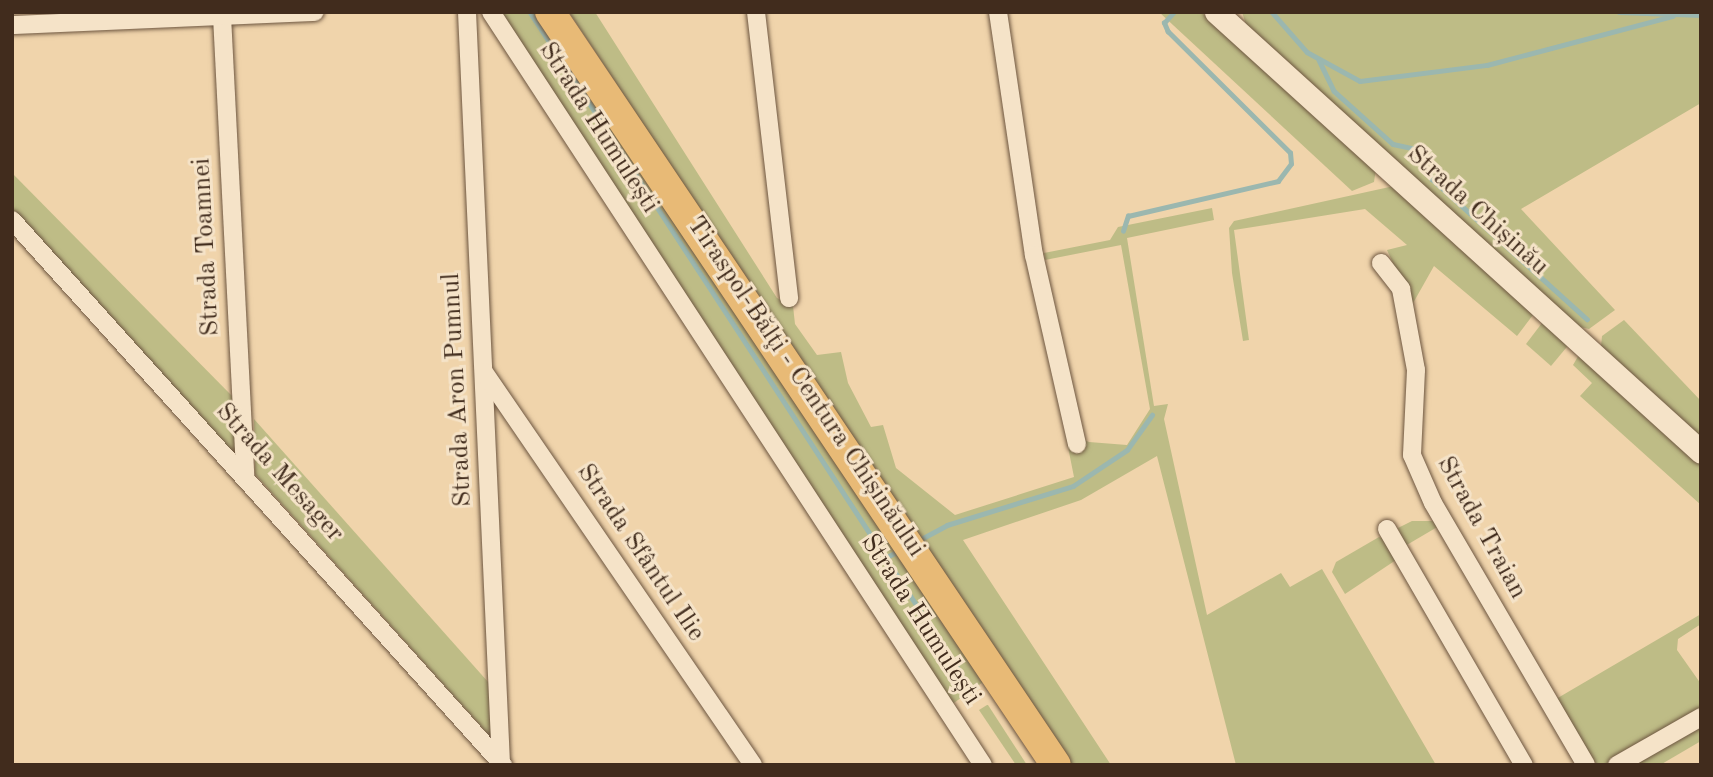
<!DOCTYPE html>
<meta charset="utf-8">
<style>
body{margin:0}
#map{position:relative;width:1713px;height:777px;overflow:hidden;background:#f0d4ab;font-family:"Old Standard TT",serif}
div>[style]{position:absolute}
.green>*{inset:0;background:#bebc86}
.stream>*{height:4.5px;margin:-2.25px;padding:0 2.25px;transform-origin:2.25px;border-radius:2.25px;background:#9bb7af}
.roads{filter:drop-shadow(0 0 2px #6d5640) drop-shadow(0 0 2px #6d5640)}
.minor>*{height:18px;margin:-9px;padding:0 9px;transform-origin:9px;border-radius:9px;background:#f5e3c8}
.tertiary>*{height:23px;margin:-11.5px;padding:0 11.5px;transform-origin:11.5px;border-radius:11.5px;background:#f5e3c8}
.trunk>*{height:30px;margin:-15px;padding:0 15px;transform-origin:15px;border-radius:15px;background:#e8ba76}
span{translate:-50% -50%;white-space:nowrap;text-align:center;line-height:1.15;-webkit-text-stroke:6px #f5e3c8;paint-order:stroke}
.street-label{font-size:26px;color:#412c1d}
.frame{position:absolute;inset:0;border:14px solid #412c1d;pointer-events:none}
</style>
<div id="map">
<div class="green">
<div style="clip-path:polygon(498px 12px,544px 12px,986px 680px,951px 705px)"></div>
<div style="clip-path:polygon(569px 12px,595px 12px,777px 298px,793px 306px,795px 324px,817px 355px,841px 352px,848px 383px,871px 427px,883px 425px,896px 468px,955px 515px,1074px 477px,1065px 432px,1089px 442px,1127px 445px,1150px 409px,1121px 245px,1045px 260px,1044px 253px,1110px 240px,1118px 227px,1212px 208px,1214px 220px,1127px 238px,1154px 406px,1168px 404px,1164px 419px,1207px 615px,1281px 573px,1290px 587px,1322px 569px,1436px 765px,1236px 765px,1157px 456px,1081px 500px,963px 540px,1111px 765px,1067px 765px)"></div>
<div style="clip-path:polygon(1159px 12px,1201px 12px,1376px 169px,1374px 182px,1352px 191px)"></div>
<div style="clip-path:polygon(1242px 12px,1701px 12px,1701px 103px,1521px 209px,1615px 310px,1589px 329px,1576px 326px,1248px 31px)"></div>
<div style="clip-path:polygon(12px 173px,235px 399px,237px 457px,12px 211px)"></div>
<div style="clip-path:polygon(1394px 186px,1536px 311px,1517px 336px,1434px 266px,1412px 305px,1387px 250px,1407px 245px,1365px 209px,1234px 230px,1249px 340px,1243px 341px,1232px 273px,1229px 228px,1234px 221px)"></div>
<div style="clip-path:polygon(1545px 319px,1571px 342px,1551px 366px,1526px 344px)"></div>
<div style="clip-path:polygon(1624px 320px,1701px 401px,1701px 439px,1601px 346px,1602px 336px)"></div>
<div style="clip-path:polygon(1580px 353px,1701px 463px,1701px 505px,1580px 396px,1592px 383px,1573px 365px)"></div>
<div style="clip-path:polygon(254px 419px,489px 683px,495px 742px,255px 474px)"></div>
<div style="clip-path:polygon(1412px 521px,1434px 521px,1439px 526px,1405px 546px,1398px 528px)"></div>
<div style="clip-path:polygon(1379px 537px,1389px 541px,1399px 558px,1345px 594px,1332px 572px,1336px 562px)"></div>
<div style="clip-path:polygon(1701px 614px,1701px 624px,1678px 639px,1677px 650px,1701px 684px,1701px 711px,1607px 765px,1597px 765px,1556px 699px)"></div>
<div style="clip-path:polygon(987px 705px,988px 705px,1027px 765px,1016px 765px,979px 710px)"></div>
<div style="clip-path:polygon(1701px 722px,1701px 741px,1660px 765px,1625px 765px)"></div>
</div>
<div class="stream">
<div style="left:530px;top:12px;width:782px;rotate:56.9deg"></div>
<div style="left:1272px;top:12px;width:53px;rotate:48.8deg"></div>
<div style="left:1307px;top:52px;width:60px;rotate:28.7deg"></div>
<div style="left:1360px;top:81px;width:128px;rotate:-7.2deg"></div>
<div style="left:1487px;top:65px;width:192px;rotate:-14.8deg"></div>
<div style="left:1619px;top:12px;width:82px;rotate:2.1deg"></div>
<div style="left:1319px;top:60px;width:34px;rotate:64deg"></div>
<div style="left:1334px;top:91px;width:79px;rotate:41.9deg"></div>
<div style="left:1393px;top:144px;width:24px;rotate:12deg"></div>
<div style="left:1416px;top:149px;width:34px;rotate:62deg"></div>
<div style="left:1432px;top:179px;width:209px;rotate:42.1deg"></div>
<div style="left:1123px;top:231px;width:16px;rotate:-72deg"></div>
<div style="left:1128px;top:216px;width:154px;rotate:-13.1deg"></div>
<div style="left:1278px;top:181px;width:21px;rotate:-53deg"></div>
<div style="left:1291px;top:164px;width:11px;rotate:-95deg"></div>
<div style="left:1290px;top:153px;width:172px;rotate:-135.2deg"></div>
<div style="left:1168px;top:32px;width:10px;rotate:-114deg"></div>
<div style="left:1164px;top:23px;width:15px;rotate:-48deg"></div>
<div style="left:923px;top:538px;width:27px;rotate:-28deg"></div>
<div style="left:947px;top:525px;width:132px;rotate:-17.2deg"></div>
<div style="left:1073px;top:486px;width:65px;rotate:-33.7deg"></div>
<div style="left:1127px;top:450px;width:43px;rotate:-54.5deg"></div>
<div style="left:885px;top:558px;width:13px;rotate:-27deg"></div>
</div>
<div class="roads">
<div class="minor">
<div style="left:467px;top:12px;width:754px;rotate:87.41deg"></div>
<div style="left:491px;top:12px;width:899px;rotate:56.84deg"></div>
<div style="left:756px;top:12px;width:288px;rotate:83.4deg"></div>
<div style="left:998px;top:12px;width:246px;rotate:81.6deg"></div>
<div style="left:1034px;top:255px;width:194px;rotate:77.2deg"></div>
<div style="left:222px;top:16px;width:460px;rotate:87.1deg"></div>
<div style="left:12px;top:25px;width:303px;rotate:-2.5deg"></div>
<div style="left:12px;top:220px;width:734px;rotate:47.98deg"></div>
<div style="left:1381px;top:263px;width:33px;rotate:52deg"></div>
<div style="left:1401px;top:289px;width:82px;rotate:79.5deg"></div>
<div style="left:1416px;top:370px;width:85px;rotate:92.7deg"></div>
<div style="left:1412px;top:455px;width:52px;rotate:66.4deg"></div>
<div style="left:1433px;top:503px;width:303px;rotate:59.7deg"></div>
<div style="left:484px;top:372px;width:476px;rotate:55.6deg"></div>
<div style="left:1387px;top:529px;width:273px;rotate:59.9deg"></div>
<div style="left:1617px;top:765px;width:97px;rotate:-29.7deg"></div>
</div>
<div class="tertiary">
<div style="left:1216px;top:12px;width:655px;rotate:42.21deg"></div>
</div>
<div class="trunk">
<div style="left:550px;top:12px;width:907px;rotate:56.1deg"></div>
</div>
</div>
<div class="street-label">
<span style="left:598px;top:128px;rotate:57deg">Strada Humulești</span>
<span style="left:1477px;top:211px;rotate:42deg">Strada Chișinău</span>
<span style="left:207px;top:247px;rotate:-93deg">Strada Toamnei</span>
<span style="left:805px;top:387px;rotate:56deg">Tiraspol-Bălţi - Centura Chișinăului</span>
<span style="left:458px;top:390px;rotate:-93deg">Strada Aron Pumnul</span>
<span style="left:279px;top:473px;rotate:48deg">Strada Mesager</span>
<span style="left:1481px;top:528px;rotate:61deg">Strada Traian</span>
<span style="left:640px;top:553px;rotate:56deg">Strada Sfântul Ilie</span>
<span style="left:920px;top:620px;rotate:57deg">Strada Humulești</span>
</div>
<div class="frame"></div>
</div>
